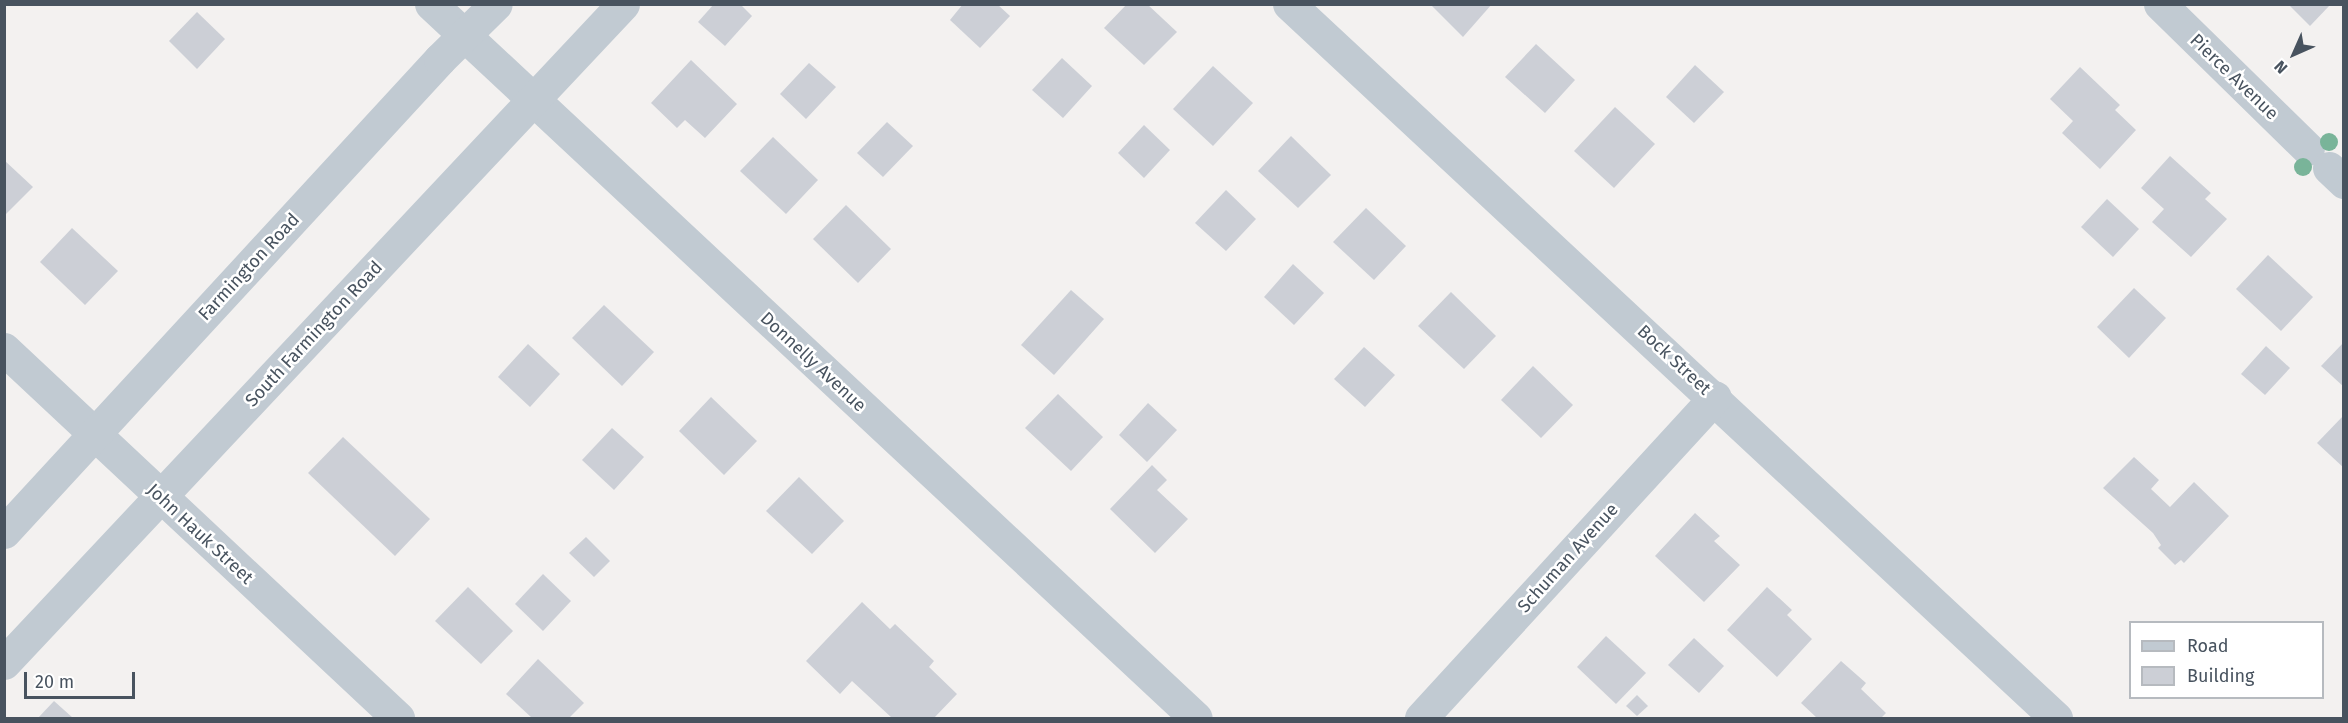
<!DOCTYPE html>
<style>
body{margin:0}
#map{position:relative;width:2348px;height:723px;overflow:hidden;background:#f3f1f0;font-family:"Fira Sans",sans-serif}
div>[style]{position:absolute}
.building>*{inset:0;background:#cccfd6}
.minor>*{height:33px;margin:-16.5px;padding:0 16.5px;transform-origin:16.5px;border-radius:16.5px;background:#c1cad2}
.trees>*{width:18px;height:18px;margin:-9px;border-radius:50%;background:#79b499}
span{translate:-50% -50%;white-space:nowrap;text-align:center;line-height:1.15;-webkit-text-stroke:5px #fff;paint-order:stroke}
.street-label{font-size:18px;color:#48535f}
.frame{position:absolute;inset:0;border:6px solid #48535f;pointer-events:none}
.legend{position:absolute;left:2129px;top:621px;width:195px;height:78px;box-sizing:border-box;background:#fff;border:2px solid #b6babf;margin:0;padding:8px 10px;list-style:none;font-size:18px;color:#48535f}
.legend li{display:flex;align-items:center;gap:12px;height:30px}
.legend b{width:30px;border:2px solid #b6babf}
.north{position:absolute;left:2264px;top:24px;width:60px;height:60px;-webkit-text-stroke:4px #fff;paint-order:stroke;rotate:225deg;font-size:16px;font-weight:700;line-height:24px;text-align:center;color:#48535f}
.north::after{content:'';display:block;margin:auto;width:21px;height:27px;background:#48535f;clip-path:polygon(50% 0,100% 100%,50% 72%,0 100%)}
.scale{position:absolute;left:24px;top:672px;width:111px;height:27px;box-sizing:border-box;border:3px solid #48535f;border-top:0;padding-left:8px;font-size:18px;line-height:21px;white-space:nowrap;color:#48535f;-webkit-text-stroke:4px #fff;paint-order:stroke}
</style>
<div id="map">
<div class="building">
<div style="clip-path:polygon(714px 4px,740px 4px,752px 16px,725px 46px,698px 22px)"></div>
<div style="clip-path:polygon(963px 4px,997px 4px,1010px 16px,980px 48px,950px 20px)"></div>
<div style="clip-path:polygon(1127px 4px,1147px 4px,1177px 32px,1144px 65px,1104px 28px)"></div>
<div style="clip-path:polygon(1430px 4px,1492px 4px,1463px 37px)"></div>
<div style="clip-path:polygon(2288px 4px,2331px 4px,2310px 26px)"></div>
<div style="clip-path:polygon(197px 12px,225px 39px,197px 69px,169px 41px)"></div>
<div style="clip-path:polygon(1536px 44px,1575px 80px,1545px 113px,1505px 77px)"></div>
<div style="clip-path:polygon(1062px 58px,1092px 86px,1063px 118px,1032px 90px)"></div>
<div style="clip-path:polygon(691px 60px,737px 104px,705px 138px,685px 120px,677px 128px,651px 103px)"></div>
<div style="clip-path:polygon(809px 63px,836px 87px,806px 119px,780px 94px)"></div>
<div style="clip-path:polygon(1695px 65px,1724px 92px,1694px 123px,1666px 97px)"></div>
<div style="clip-path:polygon(1213px 66px,1253px 103px,1213px 146px,1173px 109px)"></div>
<div style="clip-path:polygon(2080px 67px,2120px 105px,2115px 110px,2136px 130px,2100px 169px,2062px 133px,2073px 121px,2050px 99px)"></div>
<div style="clip-path:polygon(1615px 107px,1655px 144px,1614px 188px,1574px 151px)"></div>
<div style="clip-path:polygon(887px 122px,913px 146px,883px 177px,857px 153px)"></div>
<div style="clip-path:polygon(1144px 125px,1170px 150px,1144px 178px,1118px 153px)"></div>
<div style="clip-path:polygon(1291px 136px,1331px 175px,1298px 208px,1258px 171px)"></div>
<div style="clip-path:polygon(773px 137px,818px 180px,786px 214px,740px 171px)"></div>
<div style="clip-path:polygon(2170px 156px,2211px 193px,2205px 199px,2227px 219px,2191px 257px,2152px 222px,2164px 209px,2141px 188px)"></div>
<div style="clip-path:polygon(4px 160px,33px 187px,4px 216px)"></div>
<div style="clip-path:polygon(1226px 190px,1256px 219px,1226px 251px,1195px 223px)"></div>
<div style="clip-path:polygon(2107px 199px,2139px 229px,2113px 257px,2081px 227px)"></div>
<div style="clip-path:polygon(846px 205px,891px 249px,858px 283px,813px 239px)"></div>
<div style="clip-path:polygon(1366px 208px,1406px 246px,1374px 280px,1333px 242px)"></div>
<div style="clip-path:polygon(72px 228px,118px 271px,85px 305px,40px 262px)"></div>
<div style="clip-path:polygon(2268px 255px,2313px 297px,2281px 331px,2236px 289px)"></div>
<div style="clip-path:polygon(1293px 264px,1324px 293px,1294px 325px,1264px 297px)"></div>
<div style="clip-path:polygon(2134px 288px,2166px 318px,2129px 358px,2097px 327px)"></div>
<div style="clip-path:polygon(1071px 290px,1104px 319px,1054px 375px,1021px 345px)"></div>
<div style="clip-path:polygon(1451px 292px,1496px 336px,1464px 369px,1418px 326px)"></div>
<div style="clip-path:polygon(604px 305px,654px 352px,622px 386px,572px 338px)"></div>
<div style="clip-path:polygon(2344px 342px,2344px 387px,2321px 366px)"></div>
<div style="clip-path:polygon(528px 344px,560px 374px,530px 407px,498px 377px)"></div>
<div style="clip-path:polygon(2266px 346px,2290px 368px,2265px 395px,2241px 374px)"></div>
<div style="clip-path:polygon(1364px 347px,1395px 375px,1365px 407px,1334px 379px)"></div>
<div style="clip-path:polygon(1533px 366px,1573px 405px,1541px 438px,1501px 400px)"></div>
<div style="clip-path:polygon(1058px 394px,1103px 437px,1071px 471px,1025px 428px)"></div>
<div style="clip-path:polygon(711px 397px,757px 441px,724px 475px,679px 431px)"></div>
<div style="clip-path:polygon(1148px 403px,1177px 430px,1147px 462px,1119px 435px)"></div>
<div style="clip-path:polygon(2344px 415px,2344px 468px,2317px 443px)"></div>
<div style="clip-path:polygon(612px 428px,644px 457px,614px 490px,582px 460px)"></div>
<div style="clip-path:polygon(343px 437px,430px 519px,395px 556px,308px 473px)"></div>
<div style="clip-path:polygon(2134px 457px,2159px 480px,2151px 489px,2170px 507px,2194px 482px,2229px 516px,2184px 563px,2181px 560px,2175px 565px,2158px 548px,2161px 545px,2153px 533px,2103px 488px)"></div>
<div style="clip-path:polygon(1152px 465px,1167px 480px,1157px 490px,1188px 519px,1155px 553px,1110px 509px)"></div>
<div style="clip-path:polygon(799px 477px,844px 521px,812px 554px,766px 511px)"></div>
<div style="clip-path:polygon(1695px 513px,1720px 536px,1714px 541px,1740px 565px,1704px 602px,1655px 556px)"></div>
<div style="clip-path:polygon(586px 537px,610px 561px,594px 577px,569px 553px)"></div>
<div style="clip-path:polygon(543px 574px,571px 601px,543px 631px,515px 604px)"></div>
<div style="clip-path:polygon(468px 587px,513px 631px,481px 664px,435px 621px)"></div>
<div style="clip-path:polygon(1767px 587px,1792px 610px,1787px 615px,1812px 639px,1777px 677px,1727px 630px)"></div>
<div style="clip-path:polygon(862px 602px,890px 629px,895px 624px,934px 661px,929px 667px,957px 694px,934px 718px,892px 718px,852px 681px,840px 694px,806px 661px)"></div>
<div style="clip-path:polygon(1606px 636px,1646px 673px,1616px 704px,1577px 667px)"></div>
<div style="clip-path:polygon(1694px 638px,1724px 666px,1699px 693px,1668px 665px)"></div>
<div style="clip-path:polygon(538px 659px,584px 703px,569px 718px,532px 718px,506px 694px)"></div>
<div style="clip-path:polygon(1841px 661px,1866px 683px,1861px 689px,1886px 713px,1881px 718px,1817px 718px,1801px 703px)"></div>
<div style="clip-path:polygon(1637px 695px,1648px 706px,1637px 716px,1626px 706px)"></div>
<div style="clip-path:polygon(54px 701px,73px 718px,38px 718px)"></div>
</div>
<div class="minor">
<div style="left:431px;top:4px;width:1046px;rotate:43.03deg"></div>
<div style="left:1289px;top:4px;width:1048px;rotate:42.95deg"></div>
<div style="left:2160px;top:4px;width:207px;rotate:44.4deg"></div>
<div style="left:2329px;top:168px;width:21px;rotate:43deg"></div>
<div style="left:4px;top:349px;width:540px;rotate:43.12deg"></div>
<div style="left:4px;top:532px;width:643px;rotate:-47.33deg"></div>
<div style="left:440px;top:59px;width:78px;rotate:-44.5deg"></div>
<div style="left:4px;top:663px;width:904px;rotate:-46.79deg"></div>
<div style="left:1421px;top:718px;width:435px;rotate:-47.5deg"></div>
</div>
<div class="trees">
<div style="left:2329px;top:142px"></div>
<div style="left:2303px;top:167px"></div>
</div>
<div class="street-label">
<span style="left:2234px;top:77px;rotate:44deg">Pierce Avenue</span>
<span style="left:249px;top:267px;rotate:-47deg">Farmington Road</span>
<span style="left:314px;top:334px;rotate:-47deg">South Farmington Road</span>
<span style="left:1674px;top:360px;rotate:43deg">Bock Street</span>
<span style="left:813px;top:362px;rotate:43deg">Donnelly Avenue</span>
<span style="left:200px;top:534px;rotate:43deg">John Hauk Street</span>
<span style="left:1568px;top:558px;rotate:-48deg">Schuman Avenue</span>
</div>
<div class="frame"></div>
<ul class="legend">
<li><b style="height:8px;background:#c1cad2"></b>Road</li>
<li><b style="height:16px;background:#cccfd6"></b>Building</li>
</ul>
<div class="north">N</div>
<div class="scale">20 m</div>
</div>
